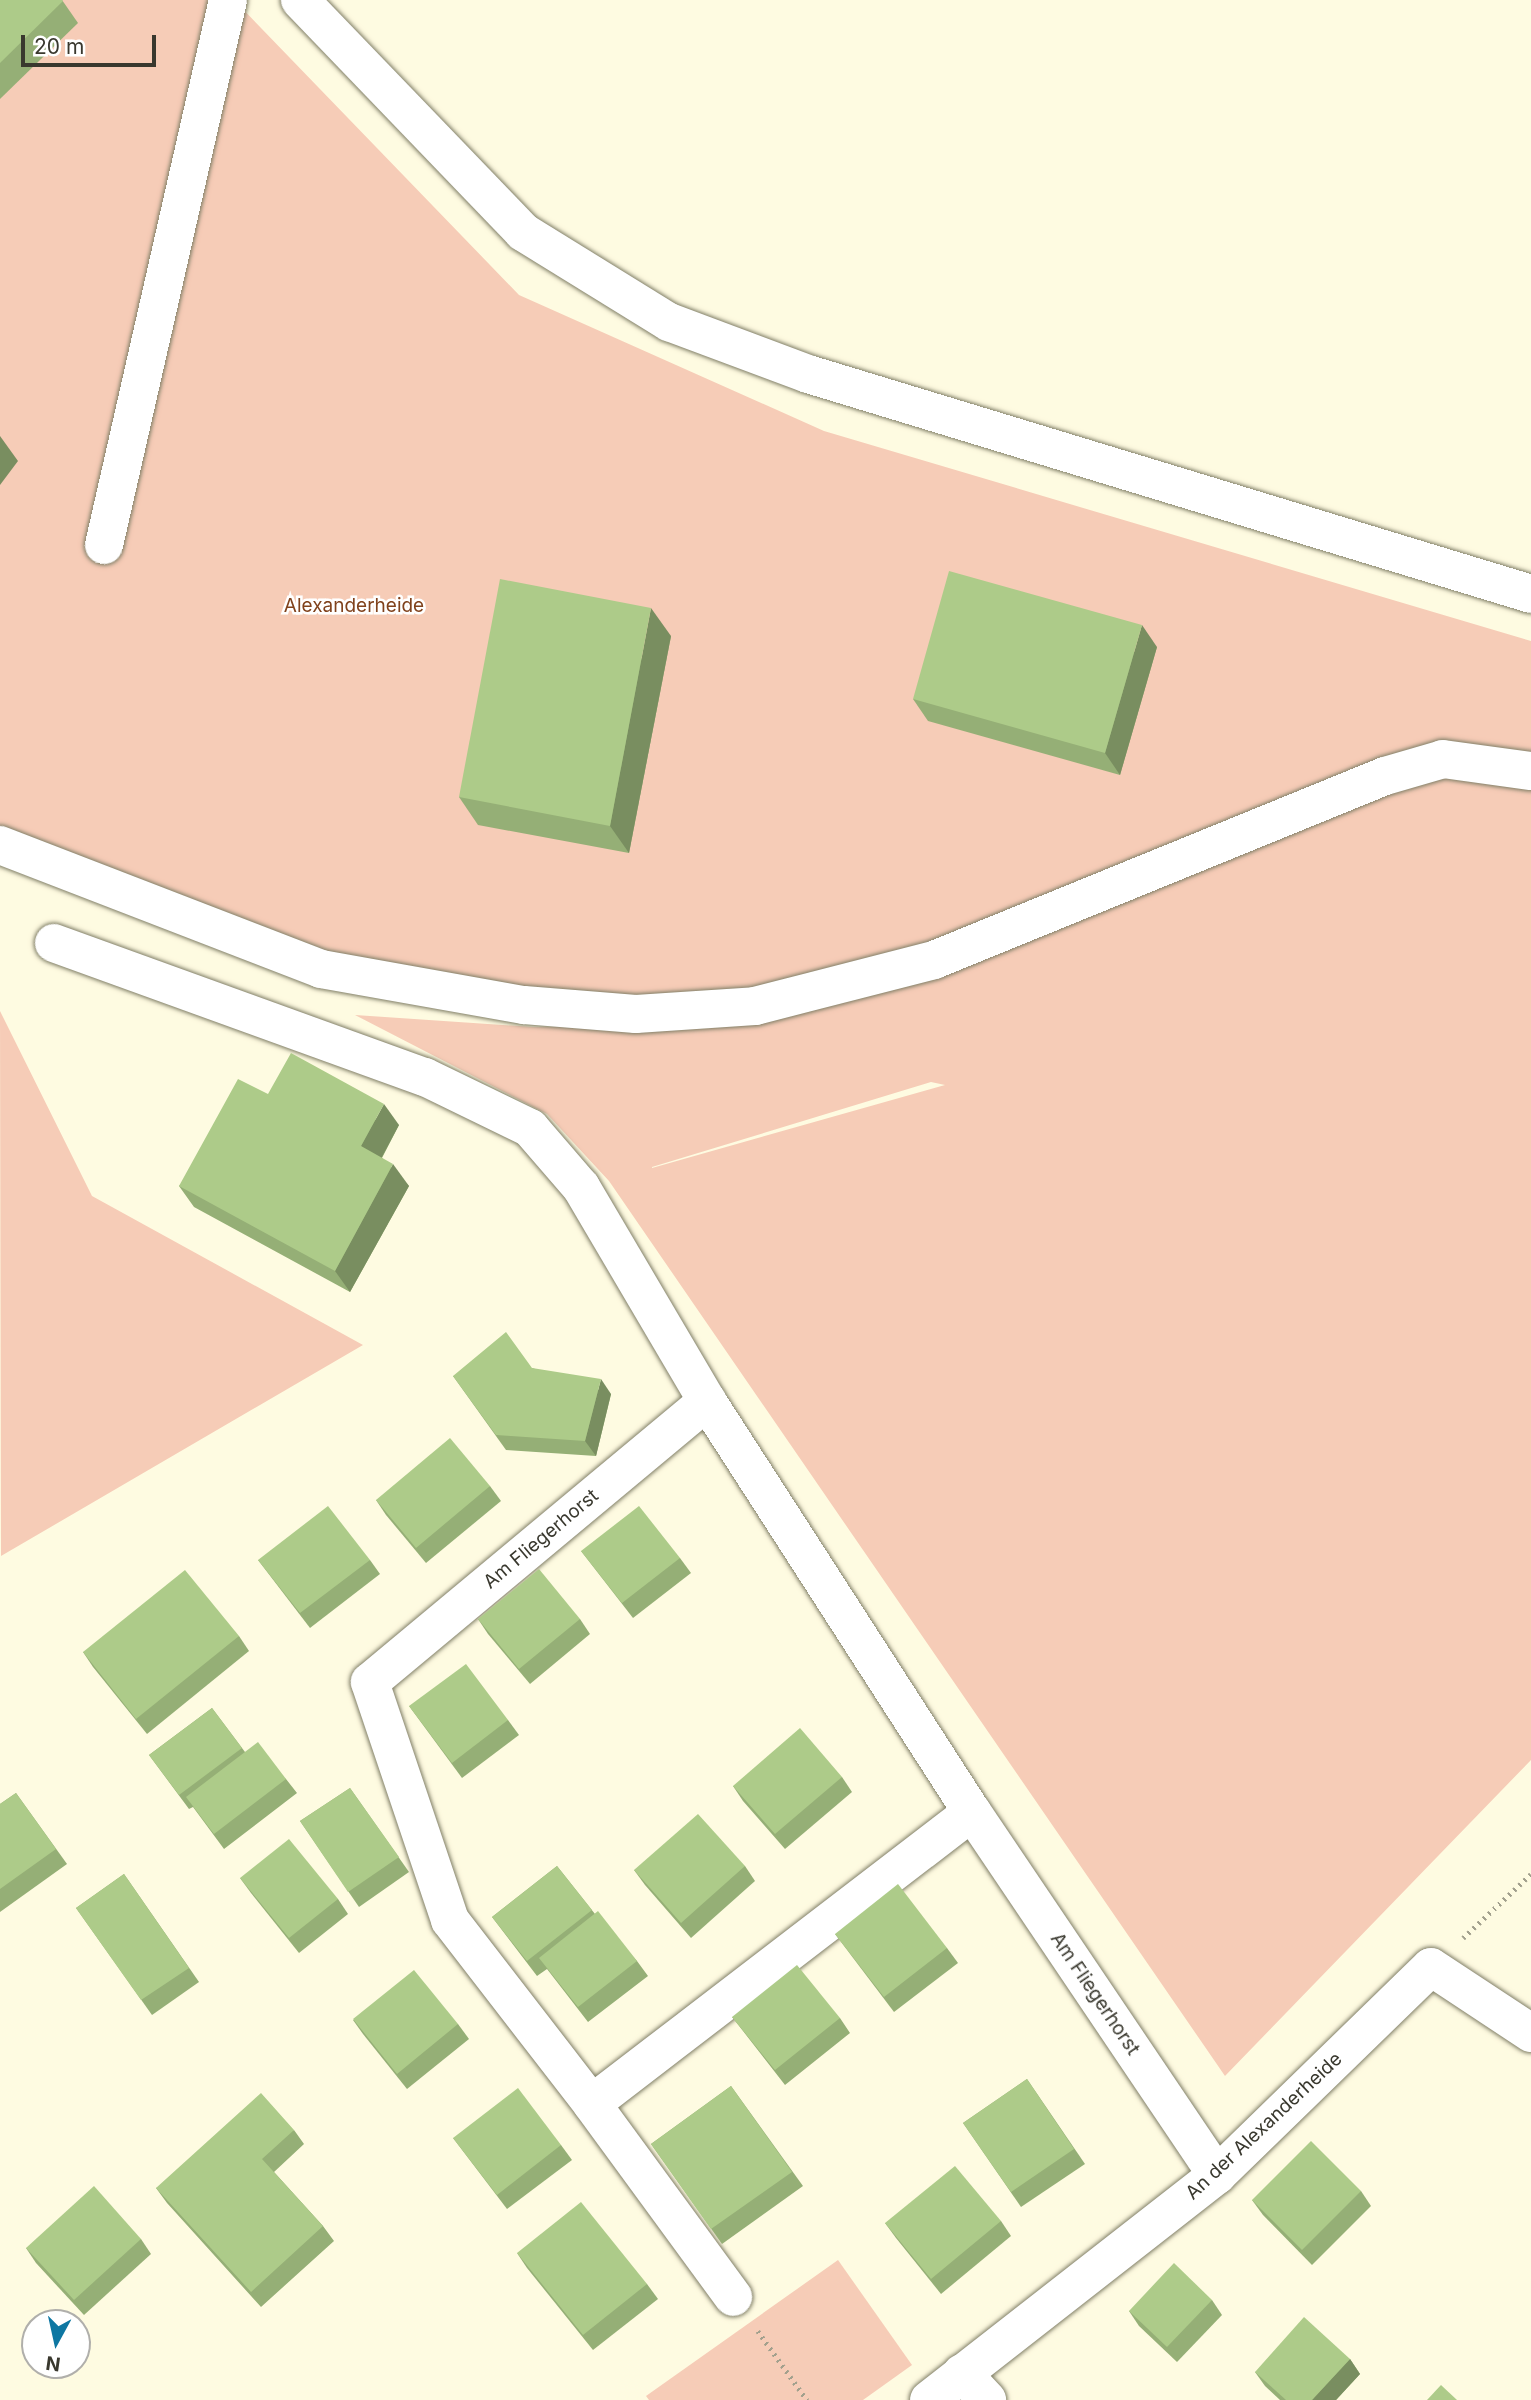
<!DOCTYPE html>
<style>
body{margin:0}
#map{position:relative;width:1531px;height:2400px;overflow:hidden;background:#fefbe1;font-family:Inter,sans-serif}
div>[style]{position:absolute}
.green>*{inset:0;background:#f6ccb7}
.path>*{height:4.5px;margin-top:-2.25px;transform-origin:0;background:repeating-linear-gradient(90deg,#a2a08d 0 2px,transparent 0 7px)}
.roads{filter:drop-shadow(0 0 2px #817f67) drop-shadow(0 0 2px #817f67)}
.minor>*{height:38px;margin:-19px;padding:0 19px;transform-origin:19px;border-radius:19px;background:#fff}
.wall>*{inset:0;background:#95af76}
.shaded-wall>*{inset:0;background:#798e60}
.building>*{inset:0;background:#adcb89}
span{translate:-50% -50%;white-space:nowrap;text-align:center;line-height:1.15;-webkit-text-stroke:5px #fff;paint-order:stroke}
.park-label{font-size:19px;color:#80421c}
.street-label{font-size:19px;color:#39382e}
.north{position:absolute;left:21px;top:2309px;width:70px;height:70px;box-sizing:border-box;background:#fff;border:2px solid #b0afab;border-radius:50%;rotate:188deg;font-size:19px;font-weight:700;line-height:28px;text-align:center;color:#39382e}
.north::after{content:'';display:block;margin:auto;width:24px;height:32px;background:#0e77a2;clip-path:polygon(50% 0,100% 100%,50% 72%,0 100%)}
.scale{position:absolute;left:21px;top:35px;width:135px;height:32px;box-sizing:border-box;border:4px solid #39382e;border-top:0;padding-left:9px;font-size:21px;line-height:24px;white-space:nowrap;color:#39382e;-webkit-text-stroke:5px #fff;paint-order:stroke}
</style>
<div id="map">
<div class="green">
<div style="clip-path:polygon(evenodd,0 0,234px 0,519px 295px,824px 431px,1531px 641px,1531px 1760px,1225px 2076px,609px 1181px,547px 1114px,355px 1015px,534px 1027px,677px 1024px,424px 987px,0 845px,0 0,931px 1082px,945px 1085px,652px 1168px,652px 1167px,931px 1082px)"></div>
<div style="clip-path:polygon(0 1011px,92px 1196px,363px 1345px,1px 1556px)"></div>
<div style="clip-path:polygon(838px 2260px,912px 2365px,863px 2400px,649px 2400px,646px 2396px)"></div>
</div>
<div class="path">
<div style="left:1463px;top:1938px;width:93px;rotate:-43.3deg"></div>
<div style="left:758px;top:2331px;width:85px;rotate:54.6deg"></div>
</div>
<div class="roads">
<div class="minor">
<div style="left:300px;top:0;width:322px;rotate:46.1deg"></div>
<div style="left:523px;top:232px;width:172px;rotate:31.7deg"></div>
<div style="left:669px;top:322px;width:148px;rotate:20.5deg"></div>
<div style="left:808px;top:374px;width:756px;rotate:16.92deg"></div>
<div style="left:104px;top:545px;width:559px;rotate:-77.18deg"></div>
<div style="left:0;top:845px;width:344px;rotate:21.1deg"></div>
<div style="left:321px;top:969px;width:206px;rotate:10.1deg"></div>
<div style="left:524px;top:1005px;width:112px;rotate:4.6deg"></div>
<div style="left:636px;top:1014px;width:119px;rotate:-3.8deg"></div>
<div style="left:755px;top:1006px;width:185px;rotate:-14.4deg"></div>
<div style="left:934px;top:960px;width:487px;rotate:-22.2deg"></div>
<div style="left:1385px;top:776px;width:60px;rotate:-16.3deg"></div>
<div style="left:1443px;top:759px;width:89px;rotate:7.8deg"></div>
<div style="left:54px;top:943px;width:394px;rotate:19.9deg"></div>
<div style="left:425px;top:1077px;width:117px;rotate:25.9deg"></div>
<div style="left:530px;top:1128px;width:78px;rotate:49.2deg"></div>
<div style="left:581px;top:1187px;width:248px;rotate:59.5deg"></div>
<div style="left:972px;top:1812px;width:479px;rotate:142.5deg"></div>
<div style="left:592px;top:2104px;width:232px;rotate:-127.7deg"></div>
<div style="left:450px;top:1920px;width:251px;rotate:-108.6deg"></div>
<div style="left:370px;top:1682px;width:439px;rotate:-39.8deg"></div>
<div style="left:707px;top:1401px;width:489px;rotate:57.2deg"></div>
<div style="left:972px;top:1812px;width:438px;rotate:56deg"></div>
<div style="left:592px;top:2104px;width:239px;rotate:53.8deg"></div>
<div style="left:962px;top:2373px;width:37px;rotate:47deg"></div>
<div style="left:929px;top:2400px;width:365px;rotate:-38deg"></div>
<div style="left:1217px;top:2175px;width:298px;rotate:-44.2deg"></div>
<div style="left:1431px;top:1967px;width:120px;rotate:33.4deg"></div>
</div>
</div>
<div class="wall">
<div style="clip-path:polygon(0 0,62px 0,78px 23px,0 99px)"></div>
<div style="clip-path:polygon(671px 636px,629px 853px,478px 825px,459px 797px)"></div>
<div style="clip-path:polygon(1157px 647px,1120px 775px,928px 721px,913px 699px)"></div>
<div style="clip-path:polygon(268px 1094px,399px 1125px,382px 1158px,409px 1186px,350px 1292px,194px 1207px,179px 1186px)"></div>
<div style="clip-path:polygon(532px 1368px,611px 1394px,596px 1456px,506px 1450px,453px 1376px)"></div>
<div style="clip-path:polygon(490px 1486px,501px 1501px,426px 1563px,386px 1515px,376px 1500px)"></div>
<div style="clip-path:polygon(581px 1551px,680px 1558px,691px 1573px,633px 1618px)"></div>
<div style="clip-path:polygon(258px 1560px,370px 1560px,380px 1574px,310px 1628px)"></div>
<div style="clip-path:polygon(478px 1619px,580px 1619px,590px 1634px,530px 1684px,488px 1634px)"></div>
<div style="clip-path:polygon(239px 1636px,249px 1651px,147px 1734px,93px 1667px,83px 1652px)"></div>
<div style="clip-path:polygon(409px 1706px,508px 1720px,519px 1735px,462px 1778px)"></div>
<div style="clip-path:polygon(212px 1708px,245px 1752px,286px 1779px,297px 1793px,224px 1849px,193px 1807px,189px 1809px,149px 1755px)"></div>
<div style="clip-path:polygon(842px 1777px,852px 1792px,785px 1849px,743px 1801px,733px 1786px)"></div>
<div style="clip-path:polygon(350px 1788px,409px 1872px,359px 1907px,300px 1821px)"></div>
<div style="clip-path:polygon(16px 1793px,67px 1864px,0 1912px,0 1804px)"></div>
<div style="clip-path:polygon(557px 1866px,595px 1914px,637px 1961px,648px 1976px,588px 2022px,547px 1969px,537px 1976px,492px 1917px)"></div>
<div style="clip-path:polygon(745px 1866px,755px 1881px,691px 1938px,645px 1885px,634px 1870px)"></div>
<div style="clip-path:polygon(124px 1874px,199px 1982px,152px 2015px,76px 1908px)"></div>
<div style="clip-path:polygon(240px 1878px,338px 1899px,348px 1914px,299px 1953px,251px 1893px)"></div>
<div style="clip-path:polygon(835px 1934px,947px 1948px,958px 1963px,894px 2012px)"></div>
<div style="clip-path:polygon(732px 2017px,840px 2018px,850px 2033px,785px 2085px,743px 2031px)"></div>
<div style="clip-path:polygon(353px 2020px,458px 2024px,469px 2039px,407px 2089px,363px 2034px)"></div>
<div style="clip-path:polygon(1027px 2079px,1085px 2164px,1021px 2207px,963px 2123px)"></div>
<div style="clip-path:polygon(731px 2086px,803px 2186px,722px 2244px,651px 2144px)"></div>
<div style="clip-path:polygon(294px 2130px,304px 2144px,274px 2172px,323px 2226px,334px 2241px,261px 2307px,167px 2203px,156px 2188px)"></div>
<div style="clip-path:polygon(453px 2138px,561px 2145px,572px 2160px,507px 2209px)"></div>
<div style="clip-path:polygon(1361px 2191px,1371px 2206px,1312px 2265px,1263px 2215px,1252px 2200px)"></div>
<div style="clip-path:polygon(1001px 2221px,1011px 2236px,941px 2294px,896px 2238px,885px 2223px)"></div>
<div style="clip-path:polygon(141px 2239px,151px 2254px,84px 2315px,36px 2263px,26px 2248px)"></div>
<div style="clip-path:polygon(517px 2253px,647px 2284px,658px 2299px,593px 2350px,527px 2268px)"></div>
<div style="clip-path:polygon(1212px 2300px,1222px 2315px,1177px 2362px,1139px 2326px,1129px 2311px)"></div>
<div style="clip-path:polygon(1350px 2359px,1360px 2374px,1336px 2400px,1280px 2400px,1265px 2386px,1255px 2372px)"></div>
</div>
<div class="shaded-wall">
<div style="clip-path:polygon(0 436px,18px 461px,0 485px)"></div>
<div style="clip-path:polygon(651px 608px,671px 636px,629px 853px,610px 826px)"></div>
<div style="clip-path:polygon(1142px 625px,1157px 647px,1120px 775px,1105px 753px)"></div>
<div style="clip-path:polygon(384px 1104px,399px 1125px,376px 1168px,361px 1146px)"></div>
<div style="clip-path:polygon(393px 1164px,409px 1186px,350px 1292px,335px 1271px)"></div>
<div style="clip-path:polygon(601px 1379px,611px 1394px,596px 1456px,585px 1441px)"></div>
<div style="clip-path:polygon(1350px 2359px,1360px 2374px,1336px 2400px,1312px 2400px)"></div>
</div>
<div class="building">
<div style="clip-path:polygon(0 0,62px 0,63px 1px,0 63px)"></div>
<div style="clip-path:polygon(949px 571px,1142px 625px,1105px 753px,913px 699px)"></div>
<div style="clip-path:polygon(500px 579px,651px 608px,610px 826px,459px 797px)"></div>
<div style="clip-path:polygon(291px 1053px,384px 1104px,361px 1146px,393px 1164px,335px 1271px,179px 1186px,238px 1079px,268px 1094px)"></div>
<div style="clip-path:polygon(506px 1332px,532px 1368px,601px 1379px,585px 1441px,496px 1435px,453px 1376px)"></div>
<div style="clip-path:polygon(450px 1438px,490px 1486px,416px 1548px,376px 1500px)"></div>
<div style="clip-path:polygon(328px 1506px,370px 1560px,300px 1613px,258px 1560px)"></div>
<div style="clip-path:polygon(639px 1506px,680px 1558px,622px 1603px,581px 1551px)"></div>
<div style="clip-path:polygon(539px 1569px,580px 1619px,519px 1669px,478px 1619px)"></div>
<div style="clip-path:polygon(185px 1570px,239px 1636px,136px 1719px,83px 1652px)"></div>
<div style="clip-path:polygon(466px 1664px,508px 1720px,452px 1763px,409px 1706px)"></div>
<div style="clip-path:polygon(212px 1708px,242px 1748px,179px 1795px,149px 1755px)"></div>
<div style="clip-path:polygon(800px 1728px,842px 1777px,775px 1834px,733px 1786px)"></div>
<div style="clip-path:polygon(258px 1742px,286px 1779px,214px 1834px,186px 1797px)"></div>
<div style="clip-path:polygon(350px 1788px,399px 1857px,348px 1892px,300px 1821px)"></div>
<div style="clip-path:polygon(16px 1793px,56px 1849px,0 1889px,0 1804px)"></div>
<div style="clip-path:polygon(698px 1814px,745px 1866px,681px 1923px,634px 1870px)"></div>
<div style="clip-path:polygon(289px 1839px,338px 1899px,289px 1938px,240px 1878px)"></div>
<div style="clip-path:polygon(557px 1866px,592px 1910px,527px 1961px,492px 1917px)"></div>
<div style="clip-path:polygon(124px 1874px,189px 1968px,141px 2000px,76px 1908px)"></div>
<div style="clip-path:polygon(898px 1884px,947px 1948px,884px 1997px,835px 1934px)"></div>
<div style="clip-path:polygon(598px 1911px,637px 1961px,578px 2007px,539px 1958px)"></div>
<div style="clip-path:polygon(797px 1965px,840px 2018px,775px 2070px,732px 2017px)"></div>
<div style="clip-path:polygon(414px 1970px,458px 2024px,397px 2074px,353px 2019px)"></div>
<div style="clip-path:polygon(1027px 2079px,1074px 2149px,1011px 2192px,963px 2123px)"></div>
<div style="clip-path:polygon(731px 2086px,792px 2172px,711px 2229px,651px 2144px)"></div>
<div style="clip-path:polygon(518px 2088px,561px 2145px,497px 2195px,453px 2138px)"></div>
<div style="clip-path:polygon(261px 2093px,294px 2130px,262px 2159px,323px 2226px,251px 2292px,156px 2188px)"></div>
<div style="clip-path:polygon(1311px 2141px,1361px 2191px,1302px 2250px,1252px 2200px)"></div>
<div style="clip-path:polygon(955px 2166px,1001px 2221px,931px 2279px,885px 2223px)"></div>
<div style="clip-path:polygon(94px 2186px,141px 2239px,74px 2300px,26px 2248px)"></div>
<div style="clip-path:polygon(581px 2202px,647px 2284px,583px 2335px,517px 2253px)"></div>
<div style="clip-path:polygon(1174px 2263px,1212px 2300px,1167px 2347px,1129px 2311px)"></div>
<div style="clip-path:polygon(1304px 2317px,1350px 2359px,1312px 2400px,1286px 2400px,1255px 2372px)"></div>
<div style="clip-path:polygon(1441px 2385px,1457px 2400px,1427px 2400px)"></div>
</div>
<div class="park-label">
<span style="left:354px;top:606px">Alexanderheide</span>
</div>
<div class="street-label">
<span style="left:541px;top:1539px;rotate:-40deg">Am Fliegerhorst</span>
<span style="left:1095px;top:1994px;rotate:56deg">Am Fliegerhorst</span>
<span style="left:1264px;top:2126px;rotate:-43deg">An der Alexanderheide</span>
</div>
<div class="north">N</div>
<div class="scale">20 m</div>
</div>
